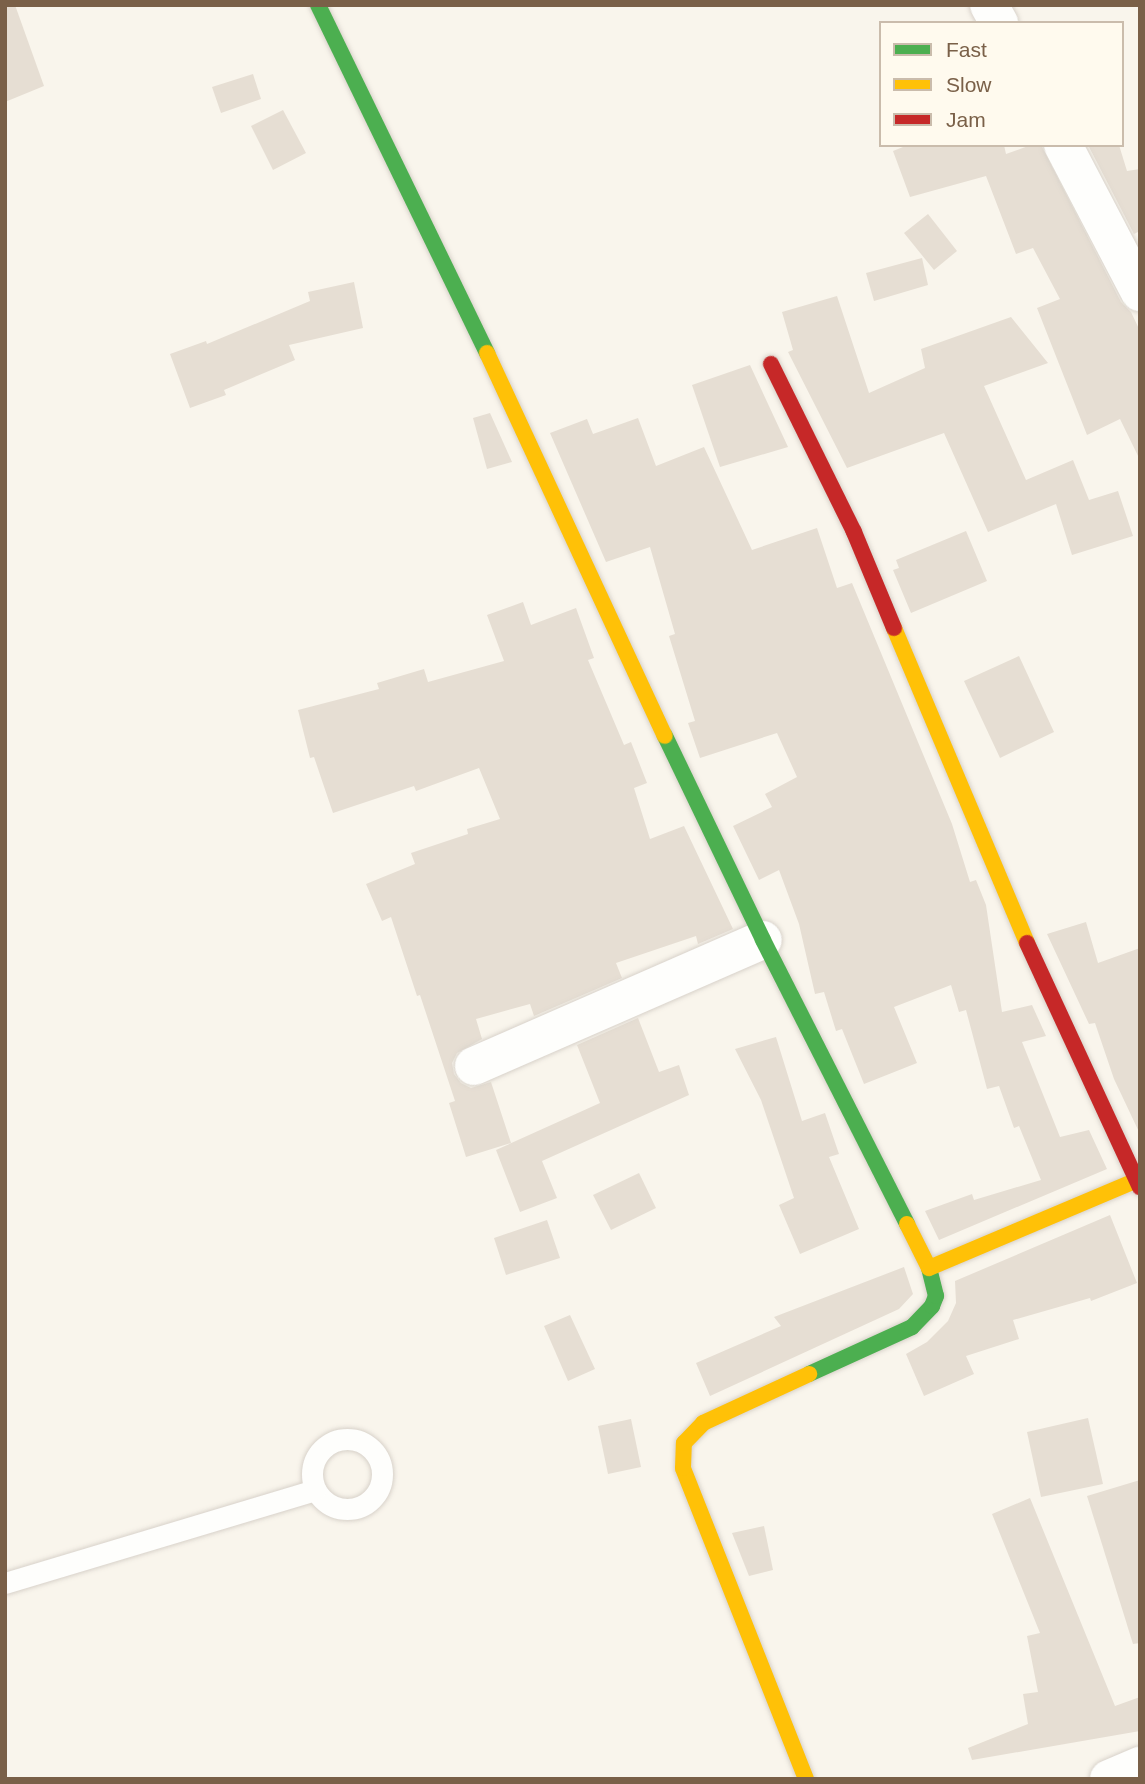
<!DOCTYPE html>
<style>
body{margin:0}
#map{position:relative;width:1145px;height:1784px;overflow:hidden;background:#f9f5ec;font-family:Arial,sans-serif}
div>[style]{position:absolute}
.building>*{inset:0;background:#e6ded3}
.roads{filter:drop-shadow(0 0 2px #d8d2ca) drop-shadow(0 0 2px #d8d2ca)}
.lane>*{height:21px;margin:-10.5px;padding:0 10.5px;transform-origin:10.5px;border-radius:10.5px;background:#fefefc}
.lane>.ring{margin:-10.5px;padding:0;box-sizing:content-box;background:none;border:21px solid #fefefc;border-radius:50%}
.street>*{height:38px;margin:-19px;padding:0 19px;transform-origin:19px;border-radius:19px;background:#fefefc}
.fast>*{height:16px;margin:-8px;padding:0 8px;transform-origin:8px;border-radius:8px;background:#4caf50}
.slow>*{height:16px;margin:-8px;padding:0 8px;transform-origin:8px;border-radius:8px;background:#ffc107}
.jam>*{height:16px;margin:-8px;padding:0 8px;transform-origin:8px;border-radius:8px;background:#c62828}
span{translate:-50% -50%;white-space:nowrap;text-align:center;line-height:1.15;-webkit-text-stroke:6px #fffaee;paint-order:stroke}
.frame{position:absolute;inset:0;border:7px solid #7a6048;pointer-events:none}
.legend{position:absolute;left:879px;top:21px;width:245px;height:126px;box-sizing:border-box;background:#fffaee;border:2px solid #cabcac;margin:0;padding:9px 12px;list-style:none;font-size:21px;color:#7a6048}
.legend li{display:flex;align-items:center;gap:14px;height:35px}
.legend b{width:35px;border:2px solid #cabcac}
</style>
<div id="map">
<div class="building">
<div style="clip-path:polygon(5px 5px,15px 5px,44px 86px,5px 102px)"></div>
<div style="clip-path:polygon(253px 74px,261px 99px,221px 113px,212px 87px)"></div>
<div style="clip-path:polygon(283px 110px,306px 153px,273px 170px,251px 126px)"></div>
<div style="clip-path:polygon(908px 145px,1004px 145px,1006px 154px,1031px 145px,1041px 145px,1121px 302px,1131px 312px,1140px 331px,1140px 460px,1120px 419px,1087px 435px,1037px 308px,1060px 299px,1033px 248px,1016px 254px,986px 176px,910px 197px,893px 151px)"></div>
<div style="clip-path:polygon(1088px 145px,1119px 145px,1127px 171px,1140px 169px,1140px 231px,1134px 234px)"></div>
<div style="clip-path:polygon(928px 214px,957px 251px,934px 270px,904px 233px)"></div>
<div style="clip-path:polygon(922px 258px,928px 285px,874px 301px,866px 273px)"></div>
<div style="clip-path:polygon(354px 282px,363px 328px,289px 345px,295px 360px,224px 390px,226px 395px,190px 408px,170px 354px,206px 341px,207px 344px,310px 301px,308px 292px)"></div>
<div style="clip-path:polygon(837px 296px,869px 393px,925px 368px,921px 349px,1011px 317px,1048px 363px,984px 386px,1026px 480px,1073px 460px,1089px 500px,1118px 491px,1133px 536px,1072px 555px,1056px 504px,988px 532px,944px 433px,847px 468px,788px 352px,793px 350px,782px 312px)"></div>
<div style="clip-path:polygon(750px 365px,788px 447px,720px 467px,692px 385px)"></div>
<div style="clip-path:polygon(490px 413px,512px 462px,487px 469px,473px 418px)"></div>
<div style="clip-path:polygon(638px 418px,656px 466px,704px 447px,752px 550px,817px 528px,837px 588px,852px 583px,952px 824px,970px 882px,976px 880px,986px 905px,1002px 1012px,1032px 1005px,1046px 1036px,1022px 1042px,1060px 1137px,1089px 1130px,1107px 1169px,939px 1240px,925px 1211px,972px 1194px,974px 1200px,1041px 1180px,1019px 1126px,1014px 1128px,999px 1086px,987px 1089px,966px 1010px,959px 1012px,951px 985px,894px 1007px,917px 1063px,864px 1084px,842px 1029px,836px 1031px,824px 992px,815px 994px,799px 924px,779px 870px,759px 880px,733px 826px,772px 807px,765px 794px,797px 777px,777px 733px,700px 758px,688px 723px,695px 721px,669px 636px,675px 634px,650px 547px,606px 562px,550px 433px,587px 419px,593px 434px)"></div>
<div style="clip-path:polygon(966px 531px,987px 581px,911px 613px,893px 570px,899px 568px,896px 560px)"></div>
<div style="clip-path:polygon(523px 602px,531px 625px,576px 608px,594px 658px,588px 660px,624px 745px,631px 742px,647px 783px,634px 788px,650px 839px,684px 826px,733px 929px,698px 944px,696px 936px,616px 963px,622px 978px,534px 1016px,530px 1004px,476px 1019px,482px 1039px,457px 1053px,452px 1063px,454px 1074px,461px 1083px,471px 1088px,491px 1082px,511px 1143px,466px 1157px,449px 1103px,455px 1101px,420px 995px,417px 996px,391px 917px,382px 921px,366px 884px,415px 864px,411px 853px,468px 834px,467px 829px,500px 819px,479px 768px,416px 791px,414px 786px,333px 813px,314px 757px,310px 758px,298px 710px,379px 689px,377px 683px,424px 669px,428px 682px,504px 661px,487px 615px)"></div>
<div style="clip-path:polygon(1019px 656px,1054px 732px,1000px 758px,964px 681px)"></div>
<div style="clip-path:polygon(1086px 922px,1098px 963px,1140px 948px,1140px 1134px,1114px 1079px,1095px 1023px,1089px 1024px,1047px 934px)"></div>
<div style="clip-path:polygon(638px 1018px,659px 1072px,679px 1065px,689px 1095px,542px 1161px,557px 1198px,520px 1212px,496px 1150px,600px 1103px,577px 1045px)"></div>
<div style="clip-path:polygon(776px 1037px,802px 1121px,825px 1113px,839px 1154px,829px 1157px,859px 1229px,800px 1254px,779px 1205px,794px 1198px,761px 1100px,735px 1049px)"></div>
<div style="clip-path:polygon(639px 1173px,656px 1208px,611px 1230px,593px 1195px)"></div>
<div style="clip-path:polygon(1110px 1215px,1137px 1283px,1091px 1301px,1090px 1298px,1013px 1320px,1019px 1339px,966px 1356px,974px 1374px,924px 1396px,906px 1354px,927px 1342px,948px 1321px,956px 1303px,955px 1281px)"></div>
<div style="clip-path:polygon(547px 1220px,560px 1258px,506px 1275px,494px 1238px)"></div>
<div style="clip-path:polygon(904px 1267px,913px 1294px,899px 1309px,710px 1396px,696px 1363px,781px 1326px,774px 1317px)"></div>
<div style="clip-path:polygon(570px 1315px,595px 1369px,568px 1381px,544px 1326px)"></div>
<div style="clip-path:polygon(1088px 1418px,1103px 1484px,1041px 1497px,1027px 1432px)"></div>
<div style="clip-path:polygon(631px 1419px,641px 1467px,608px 1474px,598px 1426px)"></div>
<div style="clip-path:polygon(1140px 1480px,1140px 1643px,1133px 1644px,1087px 1496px)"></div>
<div style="clip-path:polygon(1030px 1498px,1115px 1706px,1140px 1697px,1140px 1731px,972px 1760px,968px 1748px,1028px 1724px,1023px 1694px,1038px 1692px,1027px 1636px,1040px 1633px,992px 1514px)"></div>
<div style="clip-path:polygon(764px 1526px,773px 1570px,749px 1576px,732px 1533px)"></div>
</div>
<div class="roads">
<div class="lane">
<div class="ring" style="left:312px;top:1439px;width:49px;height:49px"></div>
<div style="left:5px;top:1583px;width:324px;rotate:-16.7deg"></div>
</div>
<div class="street">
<div style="left:989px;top:5px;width:21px;rotate:61deg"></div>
<div style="left:1063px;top:145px;width:166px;rotate:62.4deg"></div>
<div style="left:474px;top:1066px;width:315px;rotate:-23.6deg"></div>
<div style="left:1109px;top:1779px;width:34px;rotate:-23deg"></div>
</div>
<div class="fast">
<div style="left:318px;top:5px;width:387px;rotate:64.1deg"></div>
<div style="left:665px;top:736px;width:226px;rotate:64.3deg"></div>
<div style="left:763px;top:940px;width:318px;rotate:63.1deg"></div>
<div style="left:809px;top:1374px;width:113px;rotate:-24.5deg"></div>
<div style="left:912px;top:1327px;width:29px;rotate:-46deg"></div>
<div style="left:932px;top:1306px;width:11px;rotate:-68deg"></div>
<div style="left:936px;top:1296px;width:29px;rotate:-104deg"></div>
</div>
<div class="slow">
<div style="left:487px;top:353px;width:422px;rotate:65.1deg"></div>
<div style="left:894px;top:628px;width:342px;rotate:67.1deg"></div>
<div style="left:907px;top:1224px;width:49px;rotate:63.4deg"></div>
<div style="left:929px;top:1268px;width:226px;rotate:-22.9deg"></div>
<div style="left:806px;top:1779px;width:334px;rotate:-111.6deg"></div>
<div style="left:683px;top:1468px;width:25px;rotate:-88deg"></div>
<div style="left:684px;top:1443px;width:28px;rotate:-46deg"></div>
<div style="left:703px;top:1423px;width:117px;rotate:-24.8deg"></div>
</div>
<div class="jam">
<div style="left:771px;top:364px;width:187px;rotate:63.7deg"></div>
<div style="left:854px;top:532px;width:104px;rotate:67.4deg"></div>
<div style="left:1027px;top:943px;width:269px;rotate:65.2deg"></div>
</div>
</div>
<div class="frame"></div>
<ul class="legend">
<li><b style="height:9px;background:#4caf50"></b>Fast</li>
<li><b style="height:9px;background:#ffc107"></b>Slow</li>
<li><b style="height:9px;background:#c62828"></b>Jam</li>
</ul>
</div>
